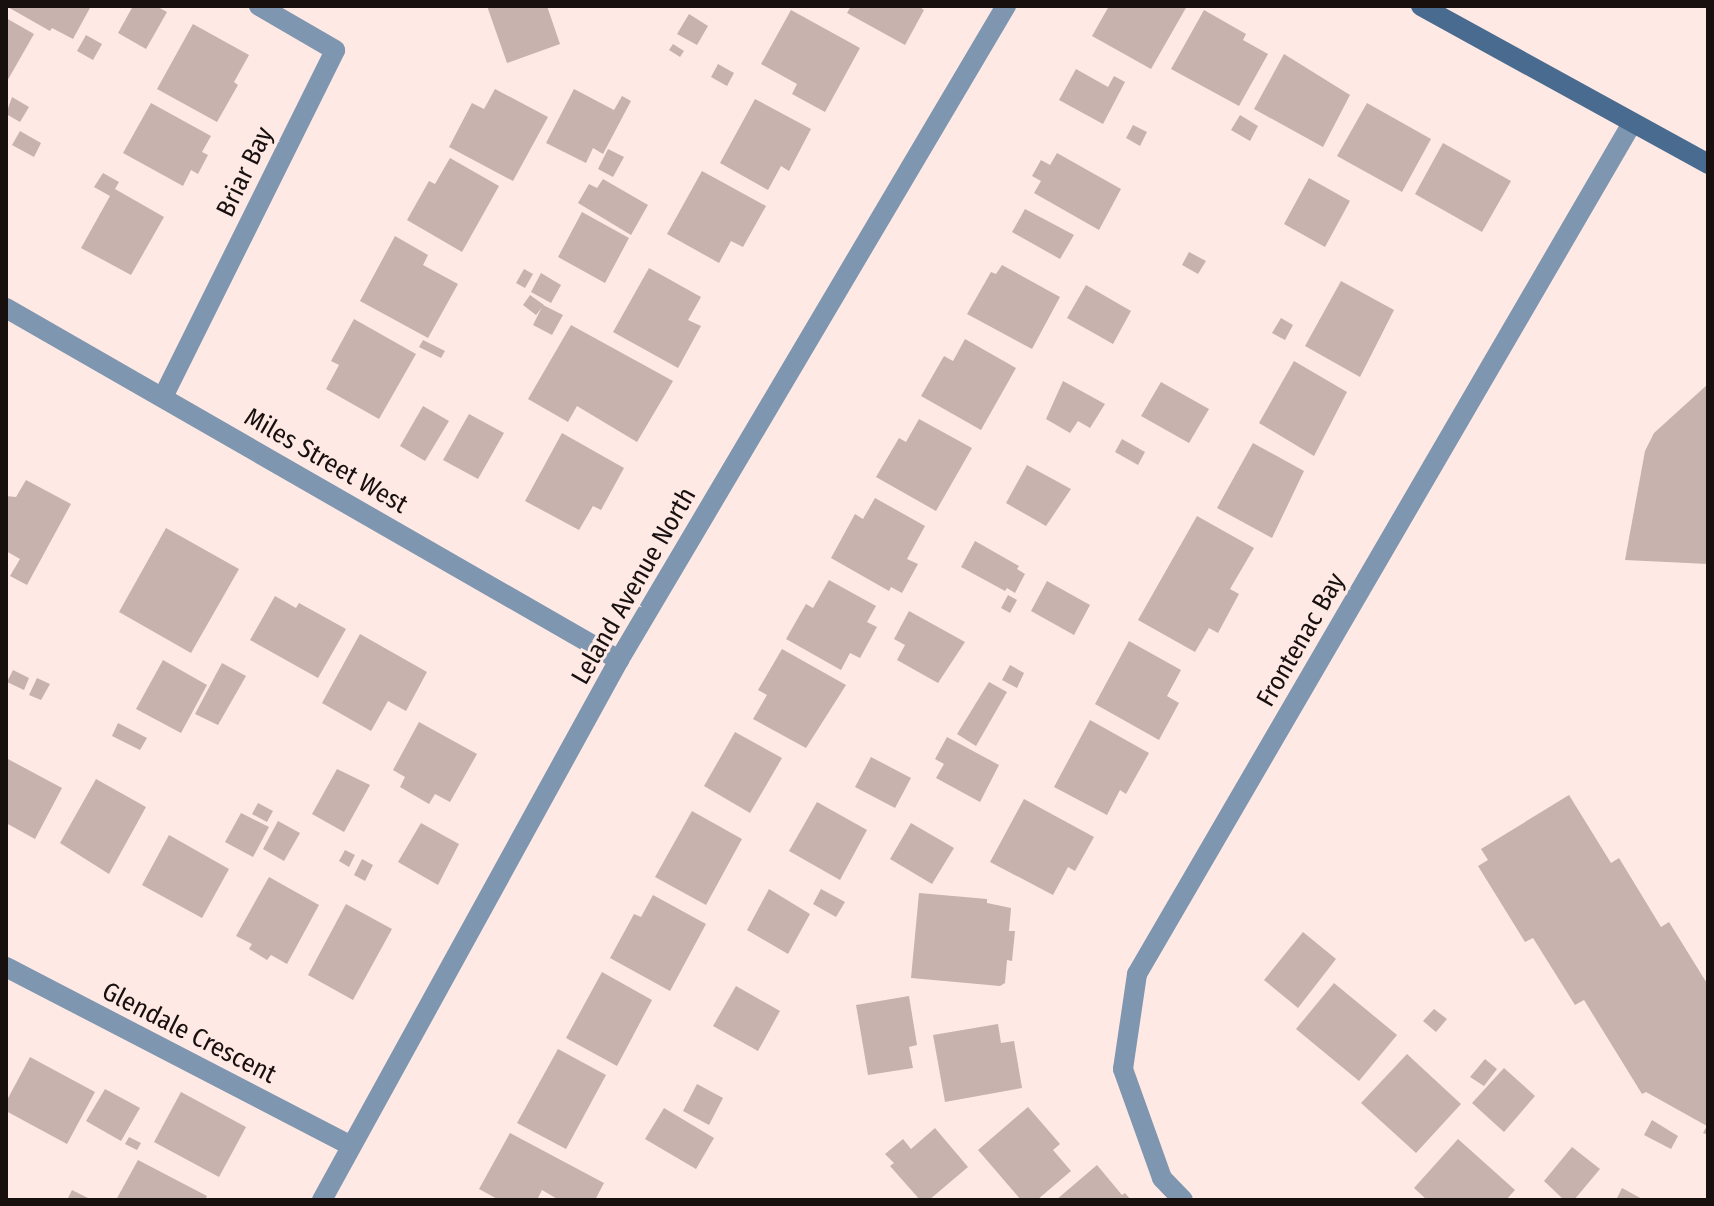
<!DOCTYPE html>
<style>
body{margin:0}
#map{position:relative;width:1714px;height:1206px;overflow:hidden;background:#ffe9e5;font-family:"Fira Sans Condensed",sans-serif}
div>[style]{position:absolute}
.building>*{inset:0;background:#c7b2ae}
.street>*{height:20px;margin:-10px;padding:0 10px;transform-origin:10px;border-radius:10px;background:#7e96af}
.secondary>*{height:20px;margin:-10px;padding:0 10px;transform-origin:10px;border-radius:10px;background:#486b8f}
span{translate:-50% -50%;white-space:nowrap;text-align:center;line-height:1.15;-webkit-text-stroke:6px #ffe9e5;paint-order:stroke}
.street-label{font-size:26px;color:#17100f}
.frame{position:absolute;inset:0;border:8px solid #17100f;pointer-events:none}
</style>
<div id="map">
<div class="building">
<div style="clip-path:polygon(6px 6px,91px 6px,73px 39px,52px 28px,50px 31px)"></div>
<div style="clip-path:polygon(133px 6px,156px 6px,167px 12px,146px 49px,118px 33px)"></div>
<div style="clip-path:polygon(487px 6px,547px 6px,560px 44px,507px 63px)"></div>
<div style="clip-path:polygon(851px 6px,918px 6px,924px 10px,905px 45px,847px 13px)"></div>
<div style="clip-path:polygon(1109px 6px,1187px 6px,1151px 69px,1092px 36px)"></div>
<div style="clip-path:polygon(791px 10px,860px 48px,825px 112px,792px 94px,797px 84px,761px 64px)"></div>
<div style="clip-path:polygon(1204px 10px,1246px 34px,1243px 40px,1268px 54px,1239px 106px,1171px 69px)"></div>
<div style="clip-path:polygon(689px 14px,708px 26px,697px 45px,677px 34px)"></div>
<div style="clip-path:polygon(6px 18px,34px 34px,6px 83px)"></div>
<div style="clip-path:polygon(193px 24px,249px 55px,234px 82px,238px 85px,217px 122px,157px 89px)"></div>
<div style="clip-path:polygon(86px 35px,102px 44px,93px 60px,77px 51px)"></div>
<div style="clip-path:polygon(673px 44px,684px 51px,680px 57px,669px 50px)"></div>
<div style="clip-path:polygon(1284px 54px,1350px 95px,1323px 147px,1254px 109px)"></div>
<div style="clip-path:polygon(718px 64px,734px 73px,727px 86px,711px 77px)"></div>
<div style="clip-path:polygon(1076px 69px,1108px 87px,1114px 76px,1125px 82px,1103px 124px,1059px 100px)"></div>
<div style="clip-path:polygon(495px 89px,548px 117px,513px 181px,449px 147px,472px 103px,484px 109px)"></div>
<div style="clip-path:polygon(574px 89px,614px 110px,622px 96px,631px 101px,603px 154px,593px 148px,586px 163px,546px 143px)"></div>
<div style="clip-path:polygon(12px 97px,29px 107px,20px 122px,6px 114px)"></div>
<div style="clip-path:polygon(755px 99px,811px 129px,789px 171px,781px 166px,768px 190px,720px 163px)"></div>
<div style="clip-path:polygon(151px 103px,211px 136px,202px 152px,208px 155px,198px 174px,191px 170px,183px 186px,123px 153px)"></div>
<div style="clip-path:polygon(1367px 103px,1431px 139px,1402px 192px,1337px 156px)"></div>
<div style="clip-path:polygon(1240px 115px,1258px 126px,1250px 141px,1231px 130px)"></div>
<div style="clip-path:polygon(1133px 125px,1147px 132px,1140px 146px,1126px 138px)"></div>
<div style="clip-path:polygon(20px 131px,41px 143px,34px 157px,12px 145px)"></div>
<div style="clip-path:polygon(1443px 143px,1511px 181px,1482px 232px,1415px 194px)"></div>
<div style="clip-path:polygon(608px 149px,624px 157px,613px 177px,598px 169px)"></div>
<div style="clip-path:polygon(1057px 153px,1121px 189px,1099px 230px,1034px 193px,1041px 181px,1032px 176px,1041px 160px,1050px 165px)"></div>
<div style="clip-path:polygon(450px 158px,499px 186px,462px 252px,407px 220px,429px 181px,435px 184px)"></div>
<div style="clip-path:polygon(702px 171px,766px 206px,743px 247px,731px 241px,719px 263px,667px 234px)"></div>
<div style="clip-path:polygon(103px 173px,119px 182px,115px 189px,164px 217px,131px 275px,81px 248px,110px 196px,94px 187px)"></div>
<div style="clip-path:polygon(1309px 178px,1350px 201px,1325px 247px,1284px 224px)"></div>
<div style="clip-path:polygon(603px 179px,648px 205px,631px 235px,578px 203px,589px 184px,597px 188px)"></div>
<div style="clip-path:polygon(1025px 209px,1074px 235px,1060px 259px,1012px 232px)"></div>
<div style="clip-path:polygon(582px 212px,629px 238px,605px 283px,558px 257px)"></div>
<div style="clip-path:polygon(395px 236px,428px 255px,423px 265px,458px 284px,428px 338px,360px 301px)"></div>
<div style="clip-path:polygon(1189px 252px,1206px 261px,1198px 274px,1182px 265px)"></div>
<div style="clip-path:polygon(1002px 265px,1060px 297px,1032px 349px,967px 314px,991px 272px,996px 274px)"></div>
<div style="clip-path:polygon(649px 268px,701px 297px,688px 320px,701px 326px,678px 368px,613px 332px)"></div>
<div style="clip-path:polygon(524px 269px,533px 274px,525px 288px,516px 283px)"></div>
<div style="clip-path:polygon(541px 273px,561px 285px,551px 303px,531px 292px)"></div>
<div style="clip-path:polygon(1341px 281px,1394px 310px,1360px 377px,1305px 346px)"></div>
<div style="clip-path:polygon(1086px 285px,1131px 311px,1113px 344px,1067px 318px)"></div>
<div style="clip-path:polygon(530px 295px,544px 305px,536px 315px,523px 305px)"></div>
<div style="clip-path:polygon(543px 305px,563px 315px,552px 335px,533px 325px)"></div>
<div style="clip-path:polygon(1281px 318px,1293px 325px,1285px 340px,1272px 333px)"></div>
<div style="clip-path:polygon(354px 319px,416px 354px,379px 419px,326px 389px,339px 365px,331px 361px)"></div>
<div style="clip-path:polygon(571px 325px,673px 381px,637px 442px,577px 406px,568px 422px,528px 399px)"></div>
<div style="clip-path:polygon(965px 339px,1016px 368px,981px 430px,921px 396px,944px 356px,953px 361px)"></div>
<div style="clip-path:polygon(423px 340px,445px 351px,441px 358px,419px 347px)"></div>
<div style="clip-path:polygon(1294px 361px,1347px 392px,1314px 456px,1259px 423px)"></div>
<div style="clip-path:polygon(1063px 381px,1105px 404px,1090px 428px,1078px 421px,1070px 433px,1046px 419px)"></div>
<div style="clip-path:polygon(1161px 382px,1209px 409px,1189px 443px,1141px 416px)"></div>
<div style="clip-path:polygon(1708px 384px,1708px 564px,1625px 560px,1645px 451px,1654px 433px)"></div>
<div style="clip-path:polygon(423px 406px,449px 421px,425px 461px,400px 446px)"></div>
<div style="clip-path:polygon(469px 414px,504px 433px,478px 479px,443px 460px)"></div>
<div style="clip-path:polygon(919px 419px,972px 448px,936px 511px,876px 477px,899px 438px,906px 442px)"></div>
<div style="clip-path:polygon(562px 433px,624px 468px,601px 510px,593px 506px,579px 530px,525px 501px)"></div>
<div style="clip-path:polygon(1122px 439px,1145px 452px,1138px 465px,1115px 452px)"></div>
<div style="clip-path:polygon(1253px 443px,1304px 471px,1272px 538px,1217px 508px)"></div>
<div style="clip-path:polygon(1027px 465px,1071px 489px,1046px 526px,1006px 503px)"></div>
<div style="clip-path:polygon(26px 480px,71px 504px,27px 585px,10px 576px,20px 559px,6px 551px,6px 496px,16px 497px)"></div>
<div style="clip-path:polygon(875px 498px,925px 526px,907px 559px,918px 564px,902px 593px,891px 587px,889px 591px,831px 558px,855px 514px,863px 519px)"></div>
<div style="clip-path:polygon(1197px 516px,1254px 548px,1230px 589px,1239px 594px,1218px 633px,1209px 628px,1195px 652px,1138px 620px)"></div>
<div style="clip-path:polygon(166px 528px,239px 569px,191px 653px,119px 612px)"></div>
<div style="clip-path:polygon(975px 541px,1019px 566px,1017px 569px,1025px 574px,1015px 593px,1007px 588px,1005px 591px,961px 567px)"></div>
<div style="clip-path:polygon(829px 580px,876px 606px,867px 622px,877px 627px,860px 658px,850px 653px,841px 670px,786px 639px,806px 604px,813px 608px)"></div>
<div style="clip-path:polygon(1047px 581px,1090px 605px,1074px 635px,1031px 611px)"></div>
<div style="clip-path:polygon(1008px 595px,1017px 600px,1010px 613px,1001px 608px)"></div>
<div style="clip-path:polygon(275px 596px,296px 608px,299px 603px,346px 629px,318px 678px,250px 640px)"></div>
<div style="clip-path:polygon(909px 611px,965px 642px,938px 683px,897px 660px,905px 645px,894px 639px)"></div>
<div style="clip-path:polygon(360px 634px,427px 672px,406px 711px,388px 701px,371px 731px,322px 703px)"></div>
<div style="clip-path:polygon(1129px 641px,1181px 670px,1167px 696px,1179px 703px,1159px 740px,1095px 704px)"></div>
<div style="clip-path:polygon(782px 649px,846px 685px,806px 748px,753px 719px,767px 695px,758px 690px)"></div>
<div style="clip-path:polygon(163px 660px,207px 685px,181px 733px,136px 709px)"></div>
<div style="clip-path:polygon(222px 663px,246px 676px,218px 725px,195px 714px)"></div>
<div style="clip-path:polygon(1010px 665px,1024px 673px,1017px 688px,1002px 680px)"></div>
<div style="clip-path:polygon(13px 670px,29px 678px,24px 690px,7px 682px)"></div>
<div style="clip-path:polygon(37px 678px,50px 684px,41px 700px,29px 695px)"></div>
<div style="clip-path:polygon(989px 682px,1007px 692px,976px 746px,957px 734px)"></div>
<div style="clip-path:polygon(1090px 720px,1149px 753px,1126px 794px,1120px 790px,1107px 815px,1054px 787px)"></div>
<div style="clip-path:polygon(419px 722px,477px 754px,450px 802px,435px 794px,429px 804px,400px 787px,405px 777px,393px 770px)"></div>
<div style="clip-path:polygon(118px 723px,147px 738px,140px 750px,112px 736px)"></div>
<div style="clip-path:polygon(735px 732px,782px 758px,750px 813px,704px 786px)"></div>
<div style="clip-path:polygon(947px 737px,999px 765px,980px 802px,936px 778px,944px 764px,935px 759px)"></div>
<div style="clip-path:polygon(871px 757px,911px 778px,895px 808px,855px 787px)"></div>
<div style="clip-path:polygon(6px 758px,62px 788px,35px 839px,6px 823px)"></div>
<div style="clip-path:polygon(337px 769px,370px 785px,344px 832px,312px 814px)"></div>
<div style="clip-path:polygon(96px 779px,146px 807px,109px 874px,60px 843px)"></div>
<div style="clip-path:polygon(1569px 795px,1611px 863px,1619px 858px,1661px 927px,1669px 922px,1708px 985px,1708px 1135px,1703px 1133px,1707px 1126px,1646px 1092px,1642px 1094px,1584px 1000px,1575px 1005px,1533px 938px,1525px 942px,1478px 866px,1488px 860px,1481px 849px)"></div>
<div style="clip-path:polygon(1024px 799px,1094px 837px,1075px 871px,1068px 867px,1053px 895px,990px 862px)"></div>
<div style="clip-path:polygon(817px 802px,867px 830px,840px 880px,789px 851px)"></div>
<div style="clip-path:polygon(258px 803px,273px 811px,267px 822px,252px 814px)"></div>
<div style="clip-path:polygon(692px 811px,742px 839px,706px 905px,655px 877px)"></div>
<div style="clip-path:polygon(241px 813px,269px 827px,253px 857px,225px 842px)"></div>
<div style="clip-path:polygon(278px 821px,300px 833px,284px 861px,263px 849px)"></div>
<div style="clip-path:polygon(421px 823px,459px 844px,438px 885px,398px 862px)"></div>
<div style="clip-path:polygon(911px 823px,954px 848px,932px 884px,890px 859px)"></div>
<div style="clip-path:polygon(169px 835px,229px 869px,202px 918px,142px 885px)"></div>
<div style="clip-path:polygon(345px 850px,355px 855px,349px 867px,339px 861px)"></div>
<div style="clip-path:polygon(362px 859px,373px 865px,365px 881px,354px 875px)"></div>
<div style="clip-path:polygon(269px 877px,319px 905px,287px 964px,271px 955px,267px 960px,249px 949px,252px 944px,236px 936px)"></div>
<div style="clip-path:polygon(769px 889px,810px 914px,788px 954px,747px 930px)"></div>
<div style="clip-path:polygon(821px 889px,845px 902px,836px 917px,813px 904px)"></div>
<div style="clip-path:polygon(919px 893px,987px 899px,987px 903px,1011px 908px,1009px 931px,1015px 931px,1012px 961px,1007px 960px,1005px 983px,1000px 986px,911px 978px)"></div>
<div style="clip-path:polygon(653px 895px,706px 924px,670px 991px,610px 958px,634px 914px,641px 917px)"></div>
<div style="clip-path:polygon(346px 904px,392px 929px,353px 1000px,308px 975px)"></div>
<div style="clip-path:polygon(1303px 932px,1336px 959px,1298px 1008px,1264px 980px)"></div>
<div style="clip-path:polygon(602px 972px,652px 1000px,617px 1066px,566px 1038px)"></div>
<div style="clip-path:polygon(1334px 983px,1397px 1035px,1359px 1081px,1296px 1029px)"></div>
<div style="clip-path:polygon(736px 986px,780px 1011px,758px 1051px,713px 1026px)"></div>
<div style="clip-path:polygon(909px 996px,917px 1045px,909px 1047px,913px 1068px,868px 1075px,856px 1005px)"></div>
<div style="clip-path:polygon(1434px 1009px,1447px 1019px,1436px 1032px,1423px 1021px)"></div>
<div style="clip-path:polygon(998px 1024px,1001px 1043px,1014px 1041px,1022px 1088px,945px 1102px,933px 1035px)"></div>
<div style="clip-path:polygon(558px 1049px,606px 1075px,566px 1149px,517px 1123px)"></div>
<div style="clip-path:polygon(1407px 1054px,1461px 1104px,1416px 1153px,1361px 1103px)"></div>
<div style="clip-path:polygon(30px 1057px,95px 1092px,67px 1144px,6px 1111px,6px 1102px)"></div>
<div style="clip-path:polygon(1485px 1059px,1497px 1069px,1484px 1086px,1470px 1077px)"></div>
<div style="clip-path:polygon(1504px 1068px,1535px 1096px,1504px 1132px,1472px 1103px)"></div>
<div style="clip-path:polygon(697px 1084px,723px 1098px,709px 1125px,683px 1111px)"></div>
<div style="clip-path:polygon(105px 1089px,140px 1108px,121px 1141px,86px 1121px)"></div>
<div style="clip-path:polygon(181px 1092px,246px 1127px,219px 1177px,154px 1142px)"></div>
<div style="clip-path:polygon(1028px 1107px,1060px 1144px,1053px 1150px,1071px 1171px,1037px 1200px,1021px 1200px,978px 1150px)"></div>
<div style="clip-path:polygon(664px 1108px,714px 1138px,696px 1169px,645px 1139px)"></div>
<div style="clip-path:polygon(1652px 1120px,1678px 1136px,1671px 1149px,1644px 1135px)"></div>
<div style="clip-path:polygon(935px 1128px,968px 1167px,929px 1200px,920px 1200px,890px 1166px,894px 1163px,885px 1154px,903px 1139px,911px 1149px)"></div>
<div style="clip-path:polygon(510px 1133px,604px 1183px,595px 1200px,559px 1200px,542px 1190px,537px 1200px,499px 1200px,479px 1189px)"></div>
<div style="clip-path:polygon(129px 1137px,141px 1143px,137px 1150px,125px 1144px)"></div>
<div style="clip-path:polygon(1458px 1139px,1515px 1190px,1506px 1200px,1427px 1200px,1414px 1188px)"></div>
<div style="clip-path:polygon(1572px 1147px,1600px 1169px,1574px 1200px,1564px 1200px,1544px 1181px)"></div>
<div style="clip-path:polygon(138px 1160px,207px 1196px,205px 1200px,116px 1200px)"></div>
<div style="clip-path:polygon(1097px 1165px,1122px 1195px,1125px 1193px,1131px 1200px,1056px 1200px)"></div>
<div style="clip-path:polygon(1622px 1188px,1644px 1200px,1616px 1200px)"></div>
<div style="clip-path:polygon(72px 1190px,92px 1200px,67px 1200px)"></div>
</div>
<div class="street">
<div style="left:6px;top:308px;width:707px;rotate:29.87deg"></div>
<div style="left:163px;top:397px;width:387px;rotate:-63.6deg"></div>
<div style="left:335px;top:50px;width:88px;rotate:-149.9deg"></div>
<div style="left:6px;top:967px;width:386px;rotate:27.4deg"></div>
<div style="left:322px;top:1200px;width:616px;rotate:-61.19deg"></div>
<div style="left:619px;top:660px;width:760px;rotate:-59.39deg"></div>
<div style="left:1183px;top:1200px;width:30px;rotate:-134deg"></div>
<div style="left:1162px;top:1178px;width:116px;rotate:-109.7deg"></div>
<div style="left:1123px;top:1069px;width:96px;rotate:-81.6deg"></div>
<div style="left:1137px;top:974px;width:984px;rotate:-59.81deg"></div>
</div>
<div class="secondary">
<div style="left:1421px;top:6px;width:328px;rotate:28.8deg"></div>
</div>
<div class="street-label">
<span style="left:245px;top:172px;rotate:-64deg">Briar Bay</span>
<span style="left:326px;top:461px;rotate:30deg">Miles Street West</span>
<span style="left:634px;top:586px;rotate:-60deg">Leland Avenue North</span>
<span style="left:1301px;top:640px;rotate:-60deg">Frontenac Bay</span>
<span style="left:189px;top:1033px;rotate:27deg">Glendale Crescent</span>
</div>
<div class="frame"></div>
</div>
